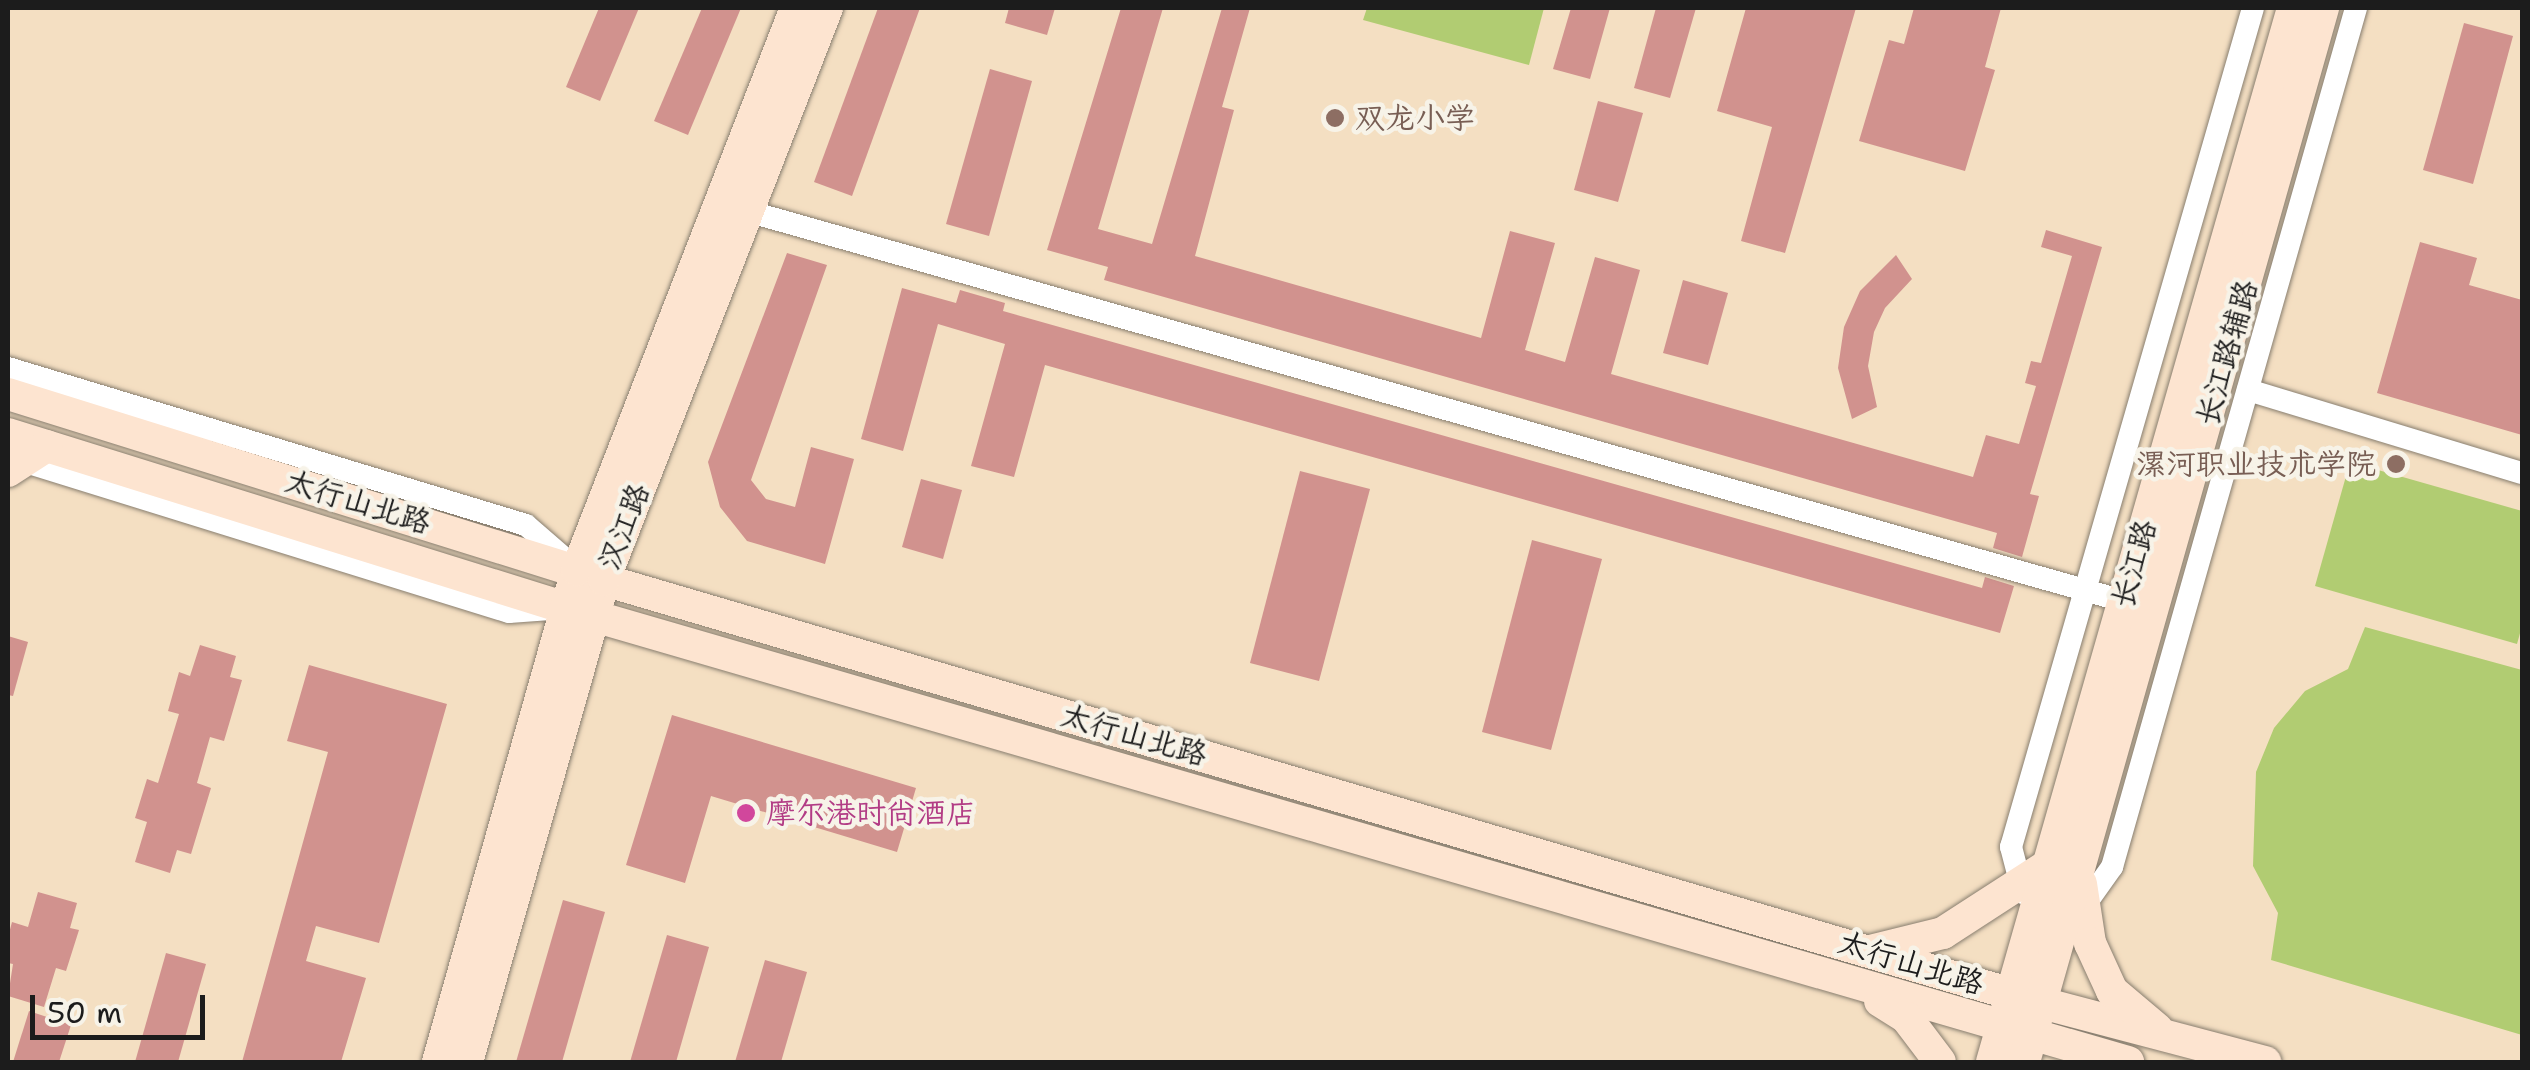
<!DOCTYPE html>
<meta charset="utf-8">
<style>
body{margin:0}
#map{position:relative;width:2530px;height:1070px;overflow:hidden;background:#f4dfc2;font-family:"Shantell Sans","LXGW WenKai TC",sans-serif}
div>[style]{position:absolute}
.green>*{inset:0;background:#b1cc72}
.building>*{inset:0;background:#d1928e}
.roads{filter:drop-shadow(0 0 2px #887e6f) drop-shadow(0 0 2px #887e6f)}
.street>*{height:22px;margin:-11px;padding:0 11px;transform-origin:11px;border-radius:11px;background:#fff}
.secondary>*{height:32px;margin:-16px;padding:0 16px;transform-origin:16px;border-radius:16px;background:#fde4d0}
.dots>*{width:28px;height:28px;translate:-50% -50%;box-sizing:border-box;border:5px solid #f7f3e8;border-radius:50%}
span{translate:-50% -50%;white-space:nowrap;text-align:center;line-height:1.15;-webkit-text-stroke:9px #f7f3e8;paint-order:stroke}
.education-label{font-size:30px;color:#785e54}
.left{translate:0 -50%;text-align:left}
.right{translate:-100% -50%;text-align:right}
.street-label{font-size:30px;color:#1c1c1c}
.hotel-label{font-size:30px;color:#b23c85}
.frame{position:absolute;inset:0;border:10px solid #1c1c1c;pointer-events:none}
.scale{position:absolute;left:30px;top:995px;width:175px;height:45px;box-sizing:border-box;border:5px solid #1c1c1c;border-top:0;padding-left:12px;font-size:30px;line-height:35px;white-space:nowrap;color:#1c1c1c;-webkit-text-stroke:8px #f7f3e8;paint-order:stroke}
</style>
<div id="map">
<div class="green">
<div style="clip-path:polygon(1367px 8px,1544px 8px,1529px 65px,1363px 20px)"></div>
<div style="clip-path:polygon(2350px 462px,2522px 511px,2522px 626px,2517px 644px,2315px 586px)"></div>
<div style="clip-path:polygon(2365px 627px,2522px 670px,2522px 1035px,2271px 960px,2278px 913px,2253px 866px,2256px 772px,2274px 728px,2305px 691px,2348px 669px)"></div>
</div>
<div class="building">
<div style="clip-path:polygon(599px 8px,639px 8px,600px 101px,566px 87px)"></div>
<div style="clip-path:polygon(702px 8px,741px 8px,688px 135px,654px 121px)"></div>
<div style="clip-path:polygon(878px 8px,920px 8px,852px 196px,814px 182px)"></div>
<div style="clip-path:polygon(1009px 8px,1055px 8px,1047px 35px,1005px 23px)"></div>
<div style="clip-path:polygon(1121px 8px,1163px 8px,1098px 229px,1152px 244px,1222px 8px,1250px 8px,1222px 107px,1234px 110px,1195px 256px,1481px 338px,1510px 231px,1555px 243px,1525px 350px,1565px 362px,1595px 257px,1640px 270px,1611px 374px,1973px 477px,1986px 435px,2019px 444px,2036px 386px,2025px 383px,2031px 361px,2041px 363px,2072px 256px,2041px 247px,2046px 230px,2102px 247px,2030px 494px,2039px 496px,2022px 557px,1993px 548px,1997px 533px,1104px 280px,1108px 267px,1047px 250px)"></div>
<div style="clip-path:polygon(1571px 8px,1610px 8px,1590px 79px,1553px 69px)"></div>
<div style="clip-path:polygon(1656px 8px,1696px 8px,1670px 98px,1634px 88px)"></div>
<div style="clip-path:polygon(1746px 8px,1856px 8px,1785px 253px,1741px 241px,1772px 127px,1717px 111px)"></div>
<div style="clip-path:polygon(1914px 8px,2001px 8px,1985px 67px,1995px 70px,1965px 171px,1859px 141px,1889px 40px,1904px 44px)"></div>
<div style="clip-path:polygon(2464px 23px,2513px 36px,2473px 184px,2423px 170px)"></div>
<div style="clip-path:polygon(990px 69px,1032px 81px,989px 236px,946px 224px)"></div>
<div style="clip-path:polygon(1598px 101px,1643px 113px,1618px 202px,1574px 190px)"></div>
<div style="clip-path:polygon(2420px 242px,2477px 258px,2469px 285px,2522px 300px,2522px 435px,2377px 393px)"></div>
<div style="clip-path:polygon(787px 253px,827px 265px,751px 480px,766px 499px,795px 507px,811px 447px,854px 459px,825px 564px,747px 541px,720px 507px,708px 462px)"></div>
<div style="clip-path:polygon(1896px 255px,1912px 279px,1885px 308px,1874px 332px,1868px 366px,1877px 407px,1852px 419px,1838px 368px,1844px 327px,1860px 291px)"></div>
<div style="clip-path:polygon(1683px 280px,1728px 293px,1708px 365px,1663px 353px)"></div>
<div style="clip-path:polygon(902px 288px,956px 303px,960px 290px,1005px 303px,1003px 311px,1982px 588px,1985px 577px,2014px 586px,2000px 633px,1045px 365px,1014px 477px,971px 466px,1005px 344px,938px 324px,903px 451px,861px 439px)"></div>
<div style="clip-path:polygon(1300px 471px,1370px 489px,1319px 681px,1250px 663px)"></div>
<div style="clip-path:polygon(921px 479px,962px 490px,943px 559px,902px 547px)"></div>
<div style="clip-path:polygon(1532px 540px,1602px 559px,1551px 750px,1482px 732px)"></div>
<div style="clip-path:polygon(8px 636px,28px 642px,13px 696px,8px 695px)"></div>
<div style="clip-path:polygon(200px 645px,236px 656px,230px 677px,242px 680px,224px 741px,210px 737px,197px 783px,211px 788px,191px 854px,177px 850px,170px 873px,135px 862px,147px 822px,135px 818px,147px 779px,158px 783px,179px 714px,168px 711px,179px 672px,190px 676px)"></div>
<div style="clip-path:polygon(309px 665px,447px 704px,379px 943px,316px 926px,306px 961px,366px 978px,341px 1062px,242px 1062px,328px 752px,287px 741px)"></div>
<div style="clip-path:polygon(672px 715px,916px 788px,897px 852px,711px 796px,685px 883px,626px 865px)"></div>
<div style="clip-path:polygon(38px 892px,77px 903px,70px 928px,79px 930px,66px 971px,56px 968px,44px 1007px,8px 996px,13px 964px,8px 963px,8px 937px,12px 922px,28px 927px)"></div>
<div style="clip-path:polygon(563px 900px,605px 912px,562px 1062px,516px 1062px)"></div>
<div style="clip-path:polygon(667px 935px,709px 947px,676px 1062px,630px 1062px)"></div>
<div style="clip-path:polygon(166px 953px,206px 964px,178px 1062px,135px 1062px)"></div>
<div style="clip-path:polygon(765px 960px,807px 972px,781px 1062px,735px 1062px)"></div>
<div style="clip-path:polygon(29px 1011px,71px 1025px,59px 1062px,13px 1062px)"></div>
</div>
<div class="roads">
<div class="street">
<div style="left:747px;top:211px;width:1430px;rotate:15.82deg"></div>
<div style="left:8px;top:368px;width:541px;rotate:16.86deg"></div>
<div style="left:526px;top:525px;width:60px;rotate:40.9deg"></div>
<div style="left:2248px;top:390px;width:286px;rotate:16.9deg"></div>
<div style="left:16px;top:459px;width:516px;rotate:17.24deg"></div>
<div style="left:509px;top:612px;width:41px;rotate:-4.2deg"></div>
<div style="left:2023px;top:893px;width:48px;rotate:-104.6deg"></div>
<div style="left:2011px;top:847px;width:873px;rotate:-73.91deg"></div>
<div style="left:2082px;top:909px;width:52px;rotate:-54.5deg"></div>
<div style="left:2112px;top:867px;width:893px;rotate:-74.14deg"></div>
</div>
<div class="secondary">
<div style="left:8px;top:394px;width:624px;rotate:17.33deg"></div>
<div style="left:604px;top:580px;width:1499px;rotate:16.39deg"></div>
<div style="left:2042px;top:1003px;width:231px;rotate:14.8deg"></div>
<div style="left:8px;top:434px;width:584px;rotate:17.32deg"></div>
<div style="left:566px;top:608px;width:1627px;rotate:16.21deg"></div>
<div style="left:8px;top:471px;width:46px;rotate:-32.7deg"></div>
<div style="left:2081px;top:884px;width:60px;rotate:81.3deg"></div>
<div style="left:2090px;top:943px;width:53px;rotate:65.4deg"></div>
<div style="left:2112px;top:991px;width:59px;rotate:40.2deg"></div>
<div style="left:1874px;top:950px;width:71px;rotate:-13.8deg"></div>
<div style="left:1943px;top:933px;width:129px;rotate:-32.9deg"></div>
<div style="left:1880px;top:1001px;width:31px;rotate:32deg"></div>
<div style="left:1906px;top:1017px;width:56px;rotate:52.9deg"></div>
<div style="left:438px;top:1062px;width:511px;rotate:-74.22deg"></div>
<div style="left:577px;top:570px;width:603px;rotate:-68.71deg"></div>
<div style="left:467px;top:1062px;width:501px;rotate:-74.13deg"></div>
<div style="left:604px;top:580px;width:614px;rotate:-68.7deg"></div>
<div style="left:1992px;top:1062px;width:1096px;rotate:-74.06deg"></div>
<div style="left:2024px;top:1062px;width:1096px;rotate:-74.16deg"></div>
</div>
</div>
<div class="dots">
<div style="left:1335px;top:118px;background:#8d6e63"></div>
<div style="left:2396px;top:464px;background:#8d6e63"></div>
<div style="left:746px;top:813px;background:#d1479c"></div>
</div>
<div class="education-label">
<span class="left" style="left:1355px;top:118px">双龙小学</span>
<span class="right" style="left:2376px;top:464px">漯河职业技术学院</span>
</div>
<div class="street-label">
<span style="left:2227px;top:353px;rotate:-74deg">长江路辅路</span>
<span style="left:358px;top:502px;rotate:17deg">太行山北路</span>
<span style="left:624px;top:527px;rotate:-69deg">汉江路</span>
<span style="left:2134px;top:564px;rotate:-74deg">长江路</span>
<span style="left:1134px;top:735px;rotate:16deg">太行山北路</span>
<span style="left:1911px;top:963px;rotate:17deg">太行山北路</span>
</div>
<div class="hotel-label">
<span class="left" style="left:766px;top:813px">摩尔港时尚酒店</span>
</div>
<div class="frame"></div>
<div class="scale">50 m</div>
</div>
